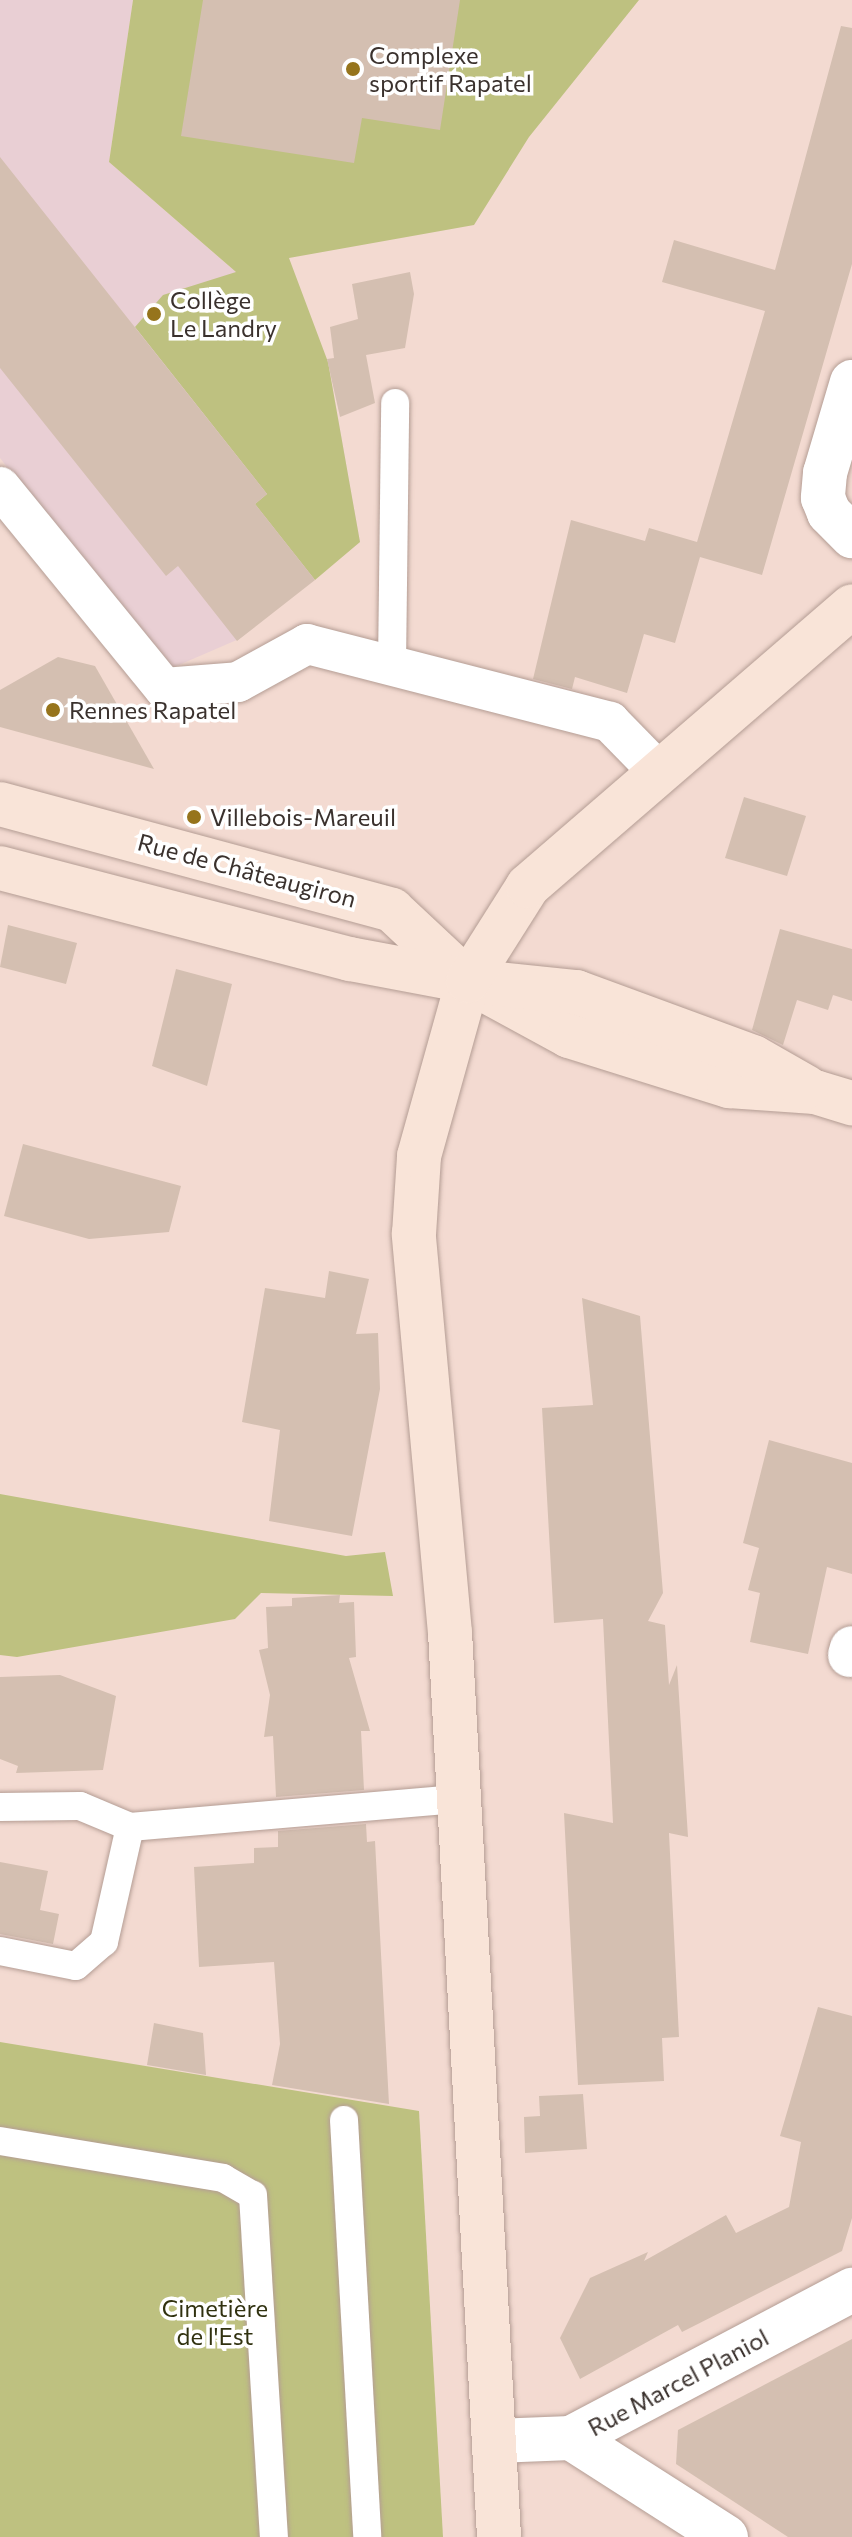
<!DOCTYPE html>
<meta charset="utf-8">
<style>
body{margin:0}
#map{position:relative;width:852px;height:2537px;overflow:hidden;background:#f3dad1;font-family:Commissioner,sans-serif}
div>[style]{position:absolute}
.education>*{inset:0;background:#e9cfd4}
.green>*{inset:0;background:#bec180}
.building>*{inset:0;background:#d4bfb1}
.roads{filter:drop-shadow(0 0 2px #b49d94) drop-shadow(0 0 2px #b49d94)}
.service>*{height:28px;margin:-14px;padding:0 14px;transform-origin:14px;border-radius:14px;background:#fff}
.pedestrian>*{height:40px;margin:-20px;padding:0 20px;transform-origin:20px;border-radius:20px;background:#fff}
.minor>*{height:44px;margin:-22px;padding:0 22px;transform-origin:22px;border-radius:22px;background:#fff}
.secondary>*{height:44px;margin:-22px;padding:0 22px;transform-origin:22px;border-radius:22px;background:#f9e4d8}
.dots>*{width:22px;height:22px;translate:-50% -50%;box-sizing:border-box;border:4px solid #fff;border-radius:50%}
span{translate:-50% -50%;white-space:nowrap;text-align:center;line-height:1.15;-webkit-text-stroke:7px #fff;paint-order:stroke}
.poi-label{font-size:24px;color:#3a312d}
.left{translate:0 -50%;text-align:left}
.street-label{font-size:24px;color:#3a312d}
.park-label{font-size:24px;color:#313210}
</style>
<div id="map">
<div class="education">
<div style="clip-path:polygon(0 0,133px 0,109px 162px,237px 273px,328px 362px,360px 542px,239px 639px,165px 671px,0 458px)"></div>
</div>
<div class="green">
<div style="clip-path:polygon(133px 0,639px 0,529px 137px,474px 225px,289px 258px,328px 362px,360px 542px,315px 580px,255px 504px,267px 494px,135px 327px,163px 295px,236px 272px,109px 162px)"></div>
<div style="clip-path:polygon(0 1494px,346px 1556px,385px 1552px,393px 1596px,261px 1593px,235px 1619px,17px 1657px,0 1655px)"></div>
<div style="clip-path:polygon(0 2042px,419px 2111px,443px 2537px,0 2537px)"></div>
</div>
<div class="building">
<div style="clip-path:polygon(203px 0,460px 0,440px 130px,362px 118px,354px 163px,181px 136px)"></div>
<div style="clip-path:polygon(841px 26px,852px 28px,852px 264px,762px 575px,700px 557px,675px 643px,644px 634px,627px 693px,575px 677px,572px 689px,533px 679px,571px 520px,645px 541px,649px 528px,697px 542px,765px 311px,662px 282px,674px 240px,775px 270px)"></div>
<div style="clip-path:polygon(0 157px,267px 494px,255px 504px,315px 580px,237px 641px,178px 566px,166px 576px,0 368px)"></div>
<div style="clip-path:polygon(410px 272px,414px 294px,405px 348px,366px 355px,375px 403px,340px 417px,327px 359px,334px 358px,330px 327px,358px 319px,352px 284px)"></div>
<div style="clip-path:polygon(58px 657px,95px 666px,154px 769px,0 727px,0 690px)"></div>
<div style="clip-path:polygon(744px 797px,806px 816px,787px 876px,725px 858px)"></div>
<div style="clip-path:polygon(8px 925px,77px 943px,66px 984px,0 967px)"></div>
<div style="clip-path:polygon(780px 929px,852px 949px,852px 1001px,833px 995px,828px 1010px,797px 1000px,783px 1045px,752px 1030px)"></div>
<div style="clip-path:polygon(176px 969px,232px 984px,207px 1086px,152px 1066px)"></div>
<div style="clip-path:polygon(23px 1144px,181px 1186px,169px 1232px,89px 1239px,4px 1216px)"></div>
<div style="clip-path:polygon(329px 1271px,369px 1279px,356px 1334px,378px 1333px,380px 1389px,352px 1536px,269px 1521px,280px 1430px,242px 1422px,265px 1288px,325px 1298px)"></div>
<div style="clip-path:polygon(582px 1298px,640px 1316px,663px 1593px,648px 1621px,665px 1625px,669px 1685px,677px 1665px,688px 1837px,669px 1833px,679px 2037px,662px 2038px,664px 2081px,578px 2085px,564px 1813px,613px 1823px,603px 1619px,554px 1623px,542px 1408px,593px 1405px)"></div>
<div style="clip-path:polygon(769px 1440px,852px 1463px,852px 1574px,827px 1567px,808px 1654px,750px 1642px,760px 1593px,748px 1590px,759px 1548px,743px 1543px)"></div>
<div style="clip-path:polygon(340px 1595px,339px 1603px,354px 1602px,356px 1657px,349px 1658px,370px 1731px,361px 1731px,364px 1790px,276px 1797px,273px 1736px,264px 1737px,270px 1695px,259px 1650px,268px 1648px,266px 1607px,292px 1606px,292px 1598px)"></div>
<div style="clip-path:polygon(60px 1675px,116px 1696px,103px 1770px,16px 1773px,18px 1766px,0 1759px,0 1677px)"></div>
<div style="clip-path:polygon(366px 1824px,367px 1842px,375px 1841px,389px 2104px,272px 2085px,280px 2044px,274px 1962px,199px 1967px,194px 1867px,254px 1863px,254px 1848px,278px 1847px,278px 1831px)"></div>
<div style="clip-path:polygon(0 1862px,48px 1871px,40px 1910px,59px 1914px,53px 1944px,0 1934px)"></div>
<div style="clip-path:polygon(818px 2007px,852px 2016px,852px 2218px,842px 2251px,682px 2332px,678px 2325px,580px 2379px,560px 2338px,590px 2278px,648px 2252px,644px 2261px,726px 2215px,736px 2233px,789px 2207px,801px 2142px,780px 2136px)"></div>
<div style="clip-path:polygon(154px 2023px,203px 2033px,206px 2075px,147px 2065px)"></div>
<div style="clip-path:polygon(583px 2094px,587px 2149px,525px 2153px,524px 2117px,540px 2116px,539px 2096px)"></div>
<div style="clip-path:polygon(852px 2339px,852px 2537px,788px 2537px,676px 2464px,678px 2430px)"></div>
</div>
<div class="roads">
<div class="service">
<div style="left:392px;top:666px;width:263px;rotate:-89.3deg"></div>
<div style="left:0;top:1807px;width:80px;rotate:-0.7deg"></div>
<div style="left:80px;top:1806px;width:54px;rotate:22.8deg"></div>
<div style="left:130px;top:1827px;width:328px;rotate:-4.9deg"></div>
<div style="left:0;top:1951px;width:77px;rotate:11.2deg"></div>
<div style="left:76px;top:1966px;width:37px;rotate:-41deg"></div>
<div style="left:104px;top:1942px;width:118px;rotate:-77.3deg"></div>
<div style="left:344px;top:2120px;width:418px;rotate:86.8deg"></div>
<div style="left:0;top:2141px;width:226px;rotate:9.4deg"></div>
<div style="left:223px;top:2178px;width:34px;rotate:30deg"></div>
<div style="left:253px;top:2195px;width:343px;rotate:86.5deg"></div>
</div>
<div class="pedestrian">
<div style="left:0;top:487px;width:259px;rotate:50.8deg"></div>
<div style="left:164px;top:688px;width:74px;rotate:-4.6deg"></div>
<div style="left:238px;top:682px;width:79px;rotate:-28.8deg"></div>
<div style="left:307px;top:644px;width:313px;rotate:14.4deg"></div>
<div style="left:610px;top:722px;width:67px;rotate:45.6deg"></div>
</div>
<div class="minor">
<div style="left:852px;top:382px;width:95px;rotate:106.5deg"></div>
<div style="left:825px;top:473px;width:25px;rotate:95deg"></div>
<div style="left:823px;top:498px;width:16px;rotate:68deg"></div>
<div style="left:829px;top:513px;width:33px;rotate:45deg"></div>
<div style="left:850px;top:1655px;width:7px;rotate:-74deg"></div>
<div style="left:571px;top:2438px;width:184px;rotate:32.6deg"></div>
<div style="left:495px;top:2441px;width:76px;rotate:-2.3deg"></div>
<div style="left:571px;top:2438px;width:318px;rotate:-27.8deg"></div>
</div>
<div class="secondary">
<div style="left:0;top:804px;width:406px;rotate:15.1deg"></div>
<div style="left:392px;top:910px;width:104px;rotate:43.1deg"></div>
<div style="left:468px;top:981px;width:115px;rotate:28.6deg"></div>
<div style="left:569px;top:1036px;width:168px;rotate:17.4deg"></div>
<div style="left:729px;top:1086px;width:86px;rotate:4deg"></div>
<div style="left:815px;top:1092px;width:39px;rotate:17deg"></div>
<div style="left:0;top:868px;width:362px;rotate:14.6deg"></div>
<div style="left:350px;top:959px;width:120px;rotate:10.6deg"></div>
<div style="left:468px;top:981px;width:109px;rotate:5.8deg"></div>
<div style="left:576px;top:992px;width:189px;rotate:20.2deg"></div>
<div style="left:753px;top:1057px;width:61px;rotate:29.5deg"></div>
<div style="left:499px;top:2537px;width:905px;rotate:-93.1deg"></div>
<div style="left:450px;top:1633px;width:401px;rotate:-95.2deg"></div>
<div style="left:414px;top:1234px;width:78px;rotate:-86.3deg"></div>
<div style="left:419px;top:1156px;width:182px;rotate:-74.4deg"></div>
<div style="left:468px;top:981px;width:112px;rotate:-57.7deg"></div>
<div style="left:528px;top:886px;width:428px;rotate:-40.8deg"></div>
</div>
</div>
<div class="dots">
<div style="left:353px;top:69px;background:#96741c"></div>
<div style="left:154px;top:314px;background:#96741c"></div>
<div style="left:53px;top:710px;background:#96741c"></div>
<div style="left:194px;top:817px;background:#96741c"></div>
</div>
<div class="poi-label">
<span class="left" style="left:369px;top:69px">Complexe<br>sportif Rapatel</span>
<span class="left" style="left:170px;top:314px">Collège<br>Le Landry</span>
<span class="left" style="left:69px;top:710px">Rennes Rapatel</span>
<span class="left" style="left:210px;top:817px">Villebois-Mareuil</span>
</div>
<div class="street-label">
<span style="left:247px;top:870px;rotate:15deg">Rue de Châteaugiron</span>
<span style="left:678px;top:2382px;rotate:-28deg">Rue Marcel Planiol</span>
</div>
<div class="park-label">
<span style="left:215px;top:2322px">Cimetière<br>de l'Est</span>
</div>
</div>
